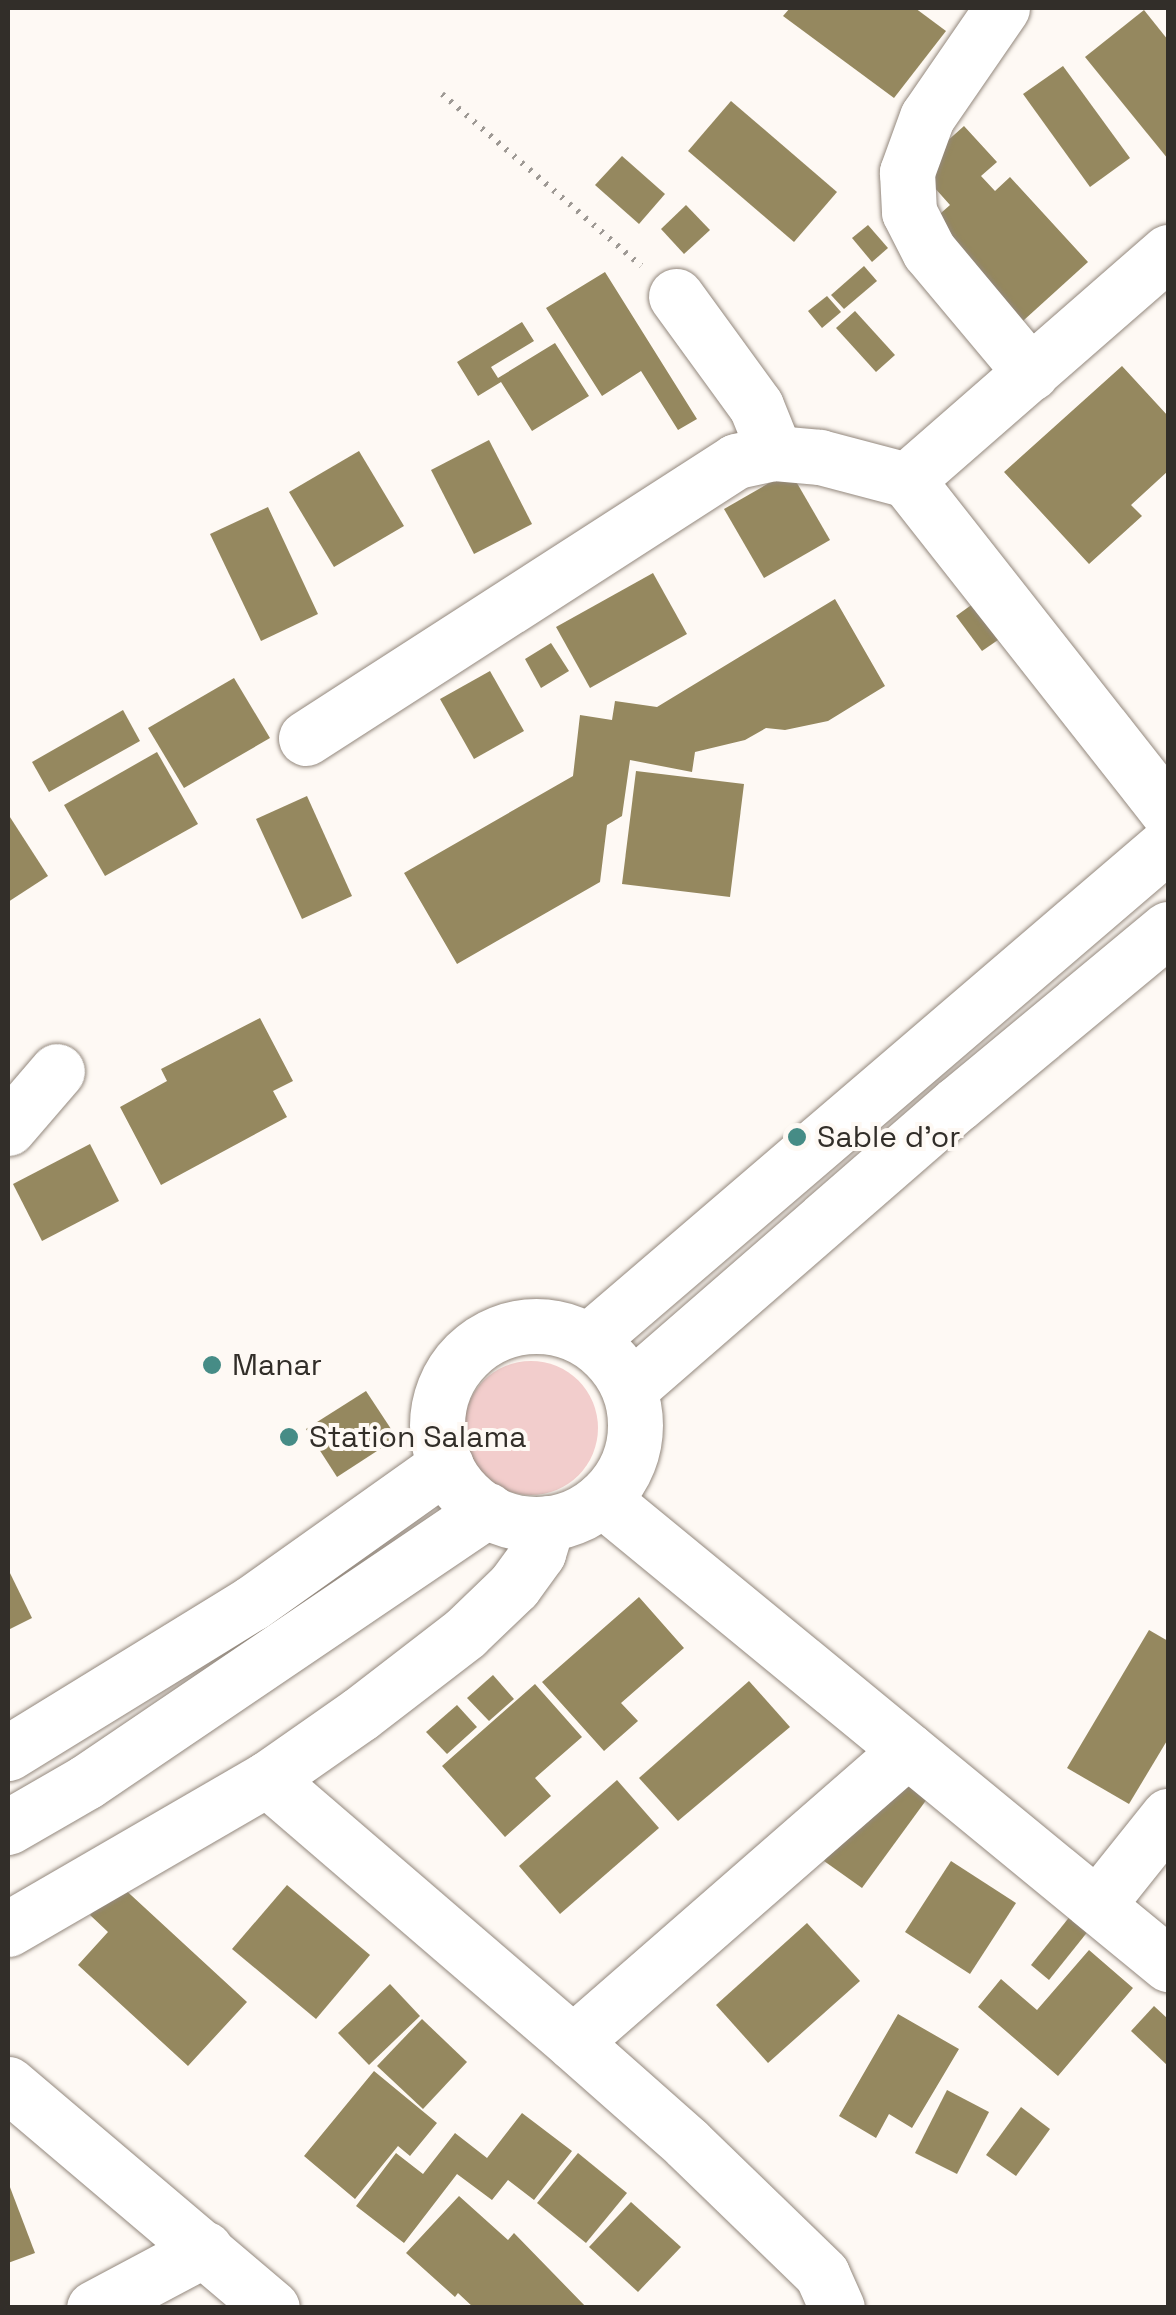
<!DOCTYPE html>
<style>
body{margin:0}
#map{position:relative;width:1176px;height:2315px;overflow:hidden;background:#fef9f4;font-family:"Space Grotesk",sans-serif}
div>[style]{position:absolute}
.green>*{inset:0;background:#f2cdcc}
.round{border-radius:50%}
.building>*{inset:0;background:#95885f}
.path>*{height:6px;margin-top:-3px;transform-origin:0;background:repeating-linear-gradient(90deg,#9e9994 0 2.5px,transparent 0 10.5px)}
.roads{filter:drop-shadow(0 0 2px #93887d) drop-shadow(0 0 2px #93887d)}
.minor>*{height:55px;margin:-27.5px;padding:0 27.5px;transform-origin:27.5px;border-radius:27.5px;background:#fff}
.major>*{height:55px;margin:-27.5px;padding:0 27.5px;transform-origin:27.5px;border-radius:27.5px;background:#fff}
.major>.ring{margin:-27.5px;padding:0;box-sizing:content-box;background:none;border:55px solid #fff;border-radius:50%}
.dots>*{width:28px;height:28px;translate:-50% -50%;box-sizing:border-box;border:5px solid #fef9f4;border-radius:50%}
span{translate:-50% -50%;white-space:nowrap;text-align:center;line-height:1.15;-webkit-text-stroke:8px #fef9f4;paint-order:stroke}
.poi-label{font-size:30px;color:#322e29}
.left{translate:0 -50%;text-align:left}
.frame{position:absolute;inset:0;border:10px solid #322e29;pointer-events:none}
</style>
<div id="map">
<div class="green">
<div class="round" style="left:464px;top:1361px;width:134px;height:134px"></div>
</div>
<div class="building">
<div style="clip-path:polygon(790px 8px,915px 8px,946px 31px,894px 98px,783px 16px)"></div>
<div style="clip-path:polygon(1144px 10px,1168px 40px,1168px 159px,1085px 57px)"></div>
<div style="clip-path:polygon(1063px 66px,1130px 158px,1090px 187px,1023px 94px)"></div>
<div style="clip-path:polygon(731px 101px,837px 192px,794px 242px,688px 151px)"></div>
<div style="clip-path:polygon(964px 126px,997px 162px,981px 176px,995px 191px,1010px 177px,1088px 262px,1014px 329px,923px 229px,950px 205px,917px 168px)"></div>
<div style="clip-path:polygon(622px 156px,665px 194px,639px 224px,595px 185px)"></div>
<div style="clip-path:polygon(686px 205px,710px 230px,684px 254px,661px 229px)"></div>
<div style="clip-path:polygon(868px 225px,888px 248px,872px 262px,852px 238px)"></div>
<div style="clip-path:polygon(864px 266px,877px 281px,844px 309px,831px 295px)"></div>
<div style="clip-path:polygon(605px 272px,697px 419px,678px 430px,641px 371px,602px 396px,546px 308px)"></div>
<div style="clip-path:polygon(827px 296px,841px 312px,822px 328px,808px 311px)"></div>
<div style="clip-path:polygon(855px 311px,895px 355px,876px 372px,836px 328px)"></div>
<div style="clip-path:polygon(522px 322px,534px 341px,491px 367px,498px 378px,555px 343px,589px 396px,532px 431px,501px 382px,478px 396px,457px 362px)"></div>
<div style="clip-path:polygon(1122px 366px,1168px 416px,1168px 471px,1131px 505px,1142px 516px,1089px 564px,1004px 472px)"></div>
<div style="clip-path:polygon(489px 440px,532px 524px,474px 554px,431px 470px)"></div>
<div style="clip-path:polygon(359px 451px,404px 526px,334px 567px,289px 492px)"></div>
<div style="clip-path:polygon(790px 471px,830px 540px,764px 578px,724px 509px)"></div>
<div style="clip-path:polygon(268px 507px,318px 614px,261px 641px,210px 534px)"></div>
<div style="clip-path:polygon(653px 573px,687px 634px,590px 688px,556px 627px)"></div>
<div style="clip-path:polygon(988px 593px,1014px 629px,982px 651px,956px 616px)"></div>
<div style="clip-path:polygon(835px 599px,885px 686px,828px 721px,785px 730px,766px 728px,745px 740px,695px 752px,692px 772px,630px 760px,622px 816px,607px 825px,600px 882px,457px 964px,404px 873px,573px 776px,580px 715px,612px 720px,615px 701px,657px 707px)"></div>
<div style="clip-path:polygon(551px 643px,569px 671px,541px 688px,525px 659px)"></div>
<div style="clip-path:polygon(490px 671px,524px 731px,474px 759px,440px 699px)"></div>
<div style="clip-path:polygon(234px 678px,270px 738px,184px 788px,148px 728px)"></div>
<div style="clip-path:polygon(123px 710px,140px 741px,49px 792px,32px 762px)"></div>
<div style="clip-path:polygon(157px 752px,198px 824px,105px 876px,64px 805px)"></div>
<div style="clip-path:polygon(636px 771px,744px 784px,730px 897px,622px 884px)"></div>
<div style="clip-path:polygon(307px 796px,352px 896px,302px 919px,256px 819px)"></div>
<div style="clip-path:polygon(8px 814px,48px 876px,8px 902px)"></div>
<div style="clip-path:polygon(260px 1018px,293px 1081px,273px 1091px,287px 1117px,161px 1185px,120px 1107px,167px 1081px,161px 1069px)"></div>
<div style="clip-path:polygon(90px 1144px,119px 1201px,42px 1241px,13px 1184px)"></div>
<div style="clip-path:polygon(366px 1391px,397px 1438px,337px 1477px,306px 1429px)"></div>
<div style="clip-path:polygon(8px 1569px,32px 1618px,8px 1630px)"></div>
<div style="clip-path:polygon(639px 1597px,684px 1648px,621px 1703px,638px 1721px,604px 1751px,542px 1682px)"></div>
<div style="clip-path:polygon(1149px 1630px,1168px 1641px,1168px 1739px,1129px 1804px,1067px 1768px)"></div>
<div style="clip-path:polygon(493px 1675px,514px 1699px,489px 1721px,467px 1698px)"></div>
<div style="clip-path:polygon(749px 1681px,790px 1727px,678px 1821px,639px 1778px)"></div>
<div style="clip-path:polygon(535px 1684px,582px 1737px,535px 1778px,551px 1796px,505px 1837px,442px 1766px)"></div>
<div style="clip-path:polygon(457px 1705px,477px 1727px,447px 1754px,426px 1732px)"></div>
<div style="clip-path:polygon(889px 1772px,927px 1799px,862px 1888px,824px 1861px)"></div>
<div style="clip-path:polygon(617px 1780px,659px 1828px,560px 1914px,519px 1866px)"></div>
<div style="clip-path:polygon(951px 1861px,1016px 1903px,970px 1974px,905px 1932px)"></div>
<div style="clip-path:polygon(119px 1884px,247px 2002px,188px 2066px,78px 1965px,108px 1932px,90px 1915px)"></div>
<div style="clip-path:polygon(287px 1885px,370px 1955px,316px 2019px,232px 1949px)"></div>
<div style="clip-path:polygon(1075px 1910px,1093px 1925px,1049px 1980px,1031px 1965px)"></div>
<div style="clip-path:polygon(807px 1923px,860px 1981px,768px 2063px,716px 2005px)"></div>
<div style="clip-path:polygon(1089px 1950px,1133px 1988px,1058px 2076px,978px 2007px,1001px 1979px,1037px 2010px)"></div>
<div style="clip-path:polygon(390px 1984px,420px 2016px,369px 2065px,338px 2033px)"></div>
<div style="clip-path:polygon(1154px 2006px,1168px 2019px,1168px 2066px,1131px 2031px)"></div>
<div style="clip-path:polygon(898px 2014px,959px 2049px,912px 2128px,889px 2114px,876px 2138px,839px 2116px)"></div>
<div style="clip-path:polygon(422px 2019px,467px 2062px,423px 2109px,377px 2066px)"></div>
<div style="clip-path:polygon(374px 2071px,437px 2123px,410px 2156px,398px 2146px,355px 2199px,304px 2156px)"></div>
<div style="clip-path:polygon(947px 2090px,989px 2112px,957px 2174px,915px 2153px)"></div>
<div style="clip-path:polygon(1021px 2107px,1050px 2129px,1016px 2176px,986px 2155px)"></div>
<div style="clip-path:polygon(522px 2113px,572px 2151px,534px 2200px,508px 2180px,492px 2200px,457px 2174px,404px 2243px,356px 2206px,396px 2153px,423px 2174px,455px 2133px,487px 2158px)"></div>
<div style="clip-path:polygon(578px 2153px,627px 2193px,586px 2243px,537px 2203px)"></div>
<div style="clip-path:polygon(8px 2182px,35px 2253px,8px 2263px)"></div>
<div style="clip-path:polygon(459px 2196px,508px 2240px,514px 2233px,587px 2308px,474px 2308px,458px 2293px,455px 2297px,406px 2253px)"></div>
<div style="clip-path:polygon(631px 2202px,681px 2247px,638px 2292px,589px 2247px)"></div>
</div>
<div class="path">
<div style="left:442px;top:94px;width:263px;rotate:40.8deg"></div>
</div>
<div class="roads">
<div class="minor">
<div style="left:1002px;top:8px;width:132px;rotate:124.5deg"></div>
<div style="left:927px;top:117px;width:59px;rotate:110deg"></div>
<div style="left:907px;top:172px;width:40px;rotate:87.1deg"></div>
<div style="left:909px;top:212px;width:44px;rotate:62.9deg"></div>
<div style="left:929px;top:251px;width:159px;rotate:50.1deg"></div>
<div style="left:1168px;top:252px;width:347px;rotate:138.9deg"></div>
<div style="left:907px;top:480px;width:422px;rotate:51.8deg"></div>
<div style="left:676px;top:296px;width:136px;rotate:54deg"></div>
<div style="left:756px;top:406px;width:51px;rotate:68deg"></div>
<div style="left:306px;top:738px;width:511px;rotate:-32.79deg"></div>
<div style="left:736px;top:461px;width:40px;rotate:-12deg"></div>
<div style="left:775px;top:453px;width:45px;rotate:5.1deg"></div>
<div style="left:820px;top:457px;width:90px;rotate:14.8deg"></div>
<div style="left:8px;top:1128px;width:75px;rotate:-49.3deg"></div>
<div style="left:602px;top:1499px;width:733px;rotate:39.4deg"></div>
<div style="left:267px;top:1779px;width:403px;rotate:40.7deg"></div>
<div style="left:1097px;top:1905px;width:114px;rotate:-51.4deg"></div>
<div style="left:8px;top:1929px;width:299px;rotate:-30.1deg"></div>
<div style="left:267px;top:1779px;width:113px;rotate:-35deg"></div>
<div style="left:360px;top:1714px;width:133px;rotate:-37.6deg"></div>
<div style="left:465px;top:1633px;width:68px;rotate:-43.8deg"></div>
<div style="left:514px;top:1586px;width:41px;rotate:-54deg"></div>
<div style="left:538px;top:1553px;width:31px;rotate:-73deg"></div>
<div style="left:8px;top:2084px;width:346px;rotate:40.3deg"></div>
<div style="left:94px;top:2308px;width:126px;rotate:-28deg"></div>
<div style="left:837px;top:2308px;width:37px;rotate:-114deg"></div>
<div style="left:822px;top:2274px;width:188px;rotate:-135.9deg"></div>
<div style="left:687px;top:2143px;width:152px;rotate:-138.5deg"></div>
<div style="left:573px;top:2042px;width:444px;rotate:-41.1deg"></div>
</div>
<div class="major">
<div class="ring" style="left:437px;top:1326px;width:143px;height:143px"></div>
<div style="left:589px;top:1340px;width:762px;rotate:-40.58deg"></div>
<div style="left:629px;top:1389px;width:435px;rotate:-41deg"></div>
<div style="left:957px;top:1104px;width:274px;rotate:-39.7deg"></div>
<div style="left:8px;top:1753px;width:286px;rotate:-31.6deg"></div>
<div style="left:252px;top:1603px;width:238px;rotate:-35.4deg"></div>
<div style="left:8px;top:1827px;width:90px;rotate:-30deg"></div>
<div style="left:86px;top:1782px;width:485px;rotate:-34.1deg"></div>
</div>
</div>
<div class="dots">
<div style="left:797px;top:1137px;background:#468c86"></div>
<div style="left:212px;top:1365px;background:#468c86"></div>
<div style="left:289px;top:1437px;background:#468c86"></div>
</div>
<div class="poi-label">
<span class="left" style="left:817px;top:1137px">Sable d'or</span>
<span class="left" style="left:232px;top:1365px">Manar</span>
<span class="left" style="left:309px;top:1437px">Station Salama</span>
</div>
<div class="frame"></div>
</div>
